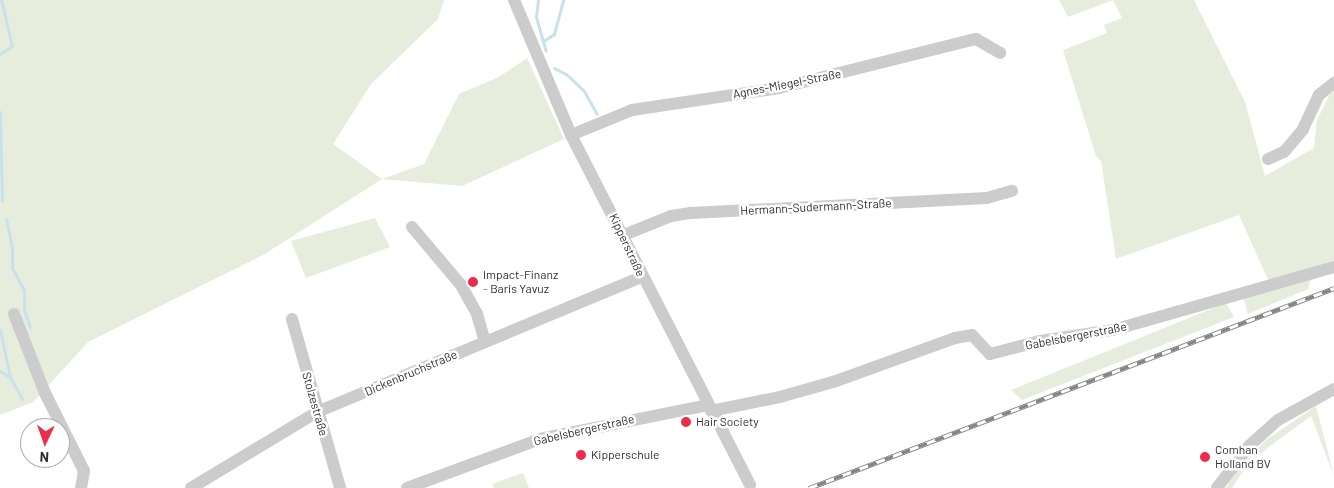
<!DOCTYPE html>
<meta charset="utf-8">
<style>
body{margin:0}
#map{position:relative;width:1334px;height:488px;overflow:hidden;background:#fff;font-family:Barlow,sans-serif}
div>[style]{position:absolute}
.green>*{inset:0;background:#e6eddc}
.stream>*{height:3px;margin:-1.5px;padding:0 1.5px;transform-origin:1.5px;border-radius:1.5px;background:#c8e2ed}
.minor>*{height:12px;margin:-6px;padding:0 6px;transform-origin:6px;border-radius:6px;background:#ccc}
.rail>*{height:5px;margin-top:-2.5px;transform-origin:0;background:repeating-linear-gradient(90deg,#fff 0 9px,#848484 0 18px);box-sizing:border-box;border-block:1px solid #848484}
.dots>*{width:14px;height:14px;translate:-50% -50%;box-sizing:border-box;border:2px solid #fff;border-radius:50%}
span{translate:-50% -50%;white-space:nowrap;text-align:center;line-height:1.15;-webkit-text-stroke:5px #fff;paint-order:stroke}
.street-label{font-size:12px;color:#2f2f2f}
.poi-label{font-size:12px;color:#2f2f2f}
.left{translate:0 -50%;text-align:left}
.north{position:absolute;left:20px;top:418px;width:50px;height:50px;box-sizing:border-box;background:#fff;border:1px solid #acacac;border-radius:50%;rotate:183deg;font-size:14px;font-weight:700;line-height:20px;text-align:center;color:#2f2f2f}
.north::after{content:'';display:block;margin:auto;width:18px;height:22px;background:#eb2c4b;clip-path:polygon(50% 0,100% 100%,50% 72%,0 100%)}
</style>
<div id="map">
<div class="green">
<div style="clip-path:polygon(0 0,444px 0,438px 19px,371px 84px,333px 144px,382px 179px,424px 164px,459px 94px,499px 77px,527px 58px,564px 139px,462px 186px,382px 179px,263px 255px,88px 342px,33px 402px,0 415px)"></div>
<div style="clip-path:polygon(1059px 0,1113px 0,1068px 17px)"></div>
<div style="clip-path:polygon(1113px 0,1194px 0,1245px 102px,1265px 176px,1314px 148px,1317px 120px,1330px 94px,1334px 92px,1334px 261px,1314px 268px,1308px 289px,1248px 314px,1243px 297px,1271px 286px,1239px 215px,1116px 259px,1101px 161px,1096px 156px,1063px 50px,1107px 33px,1104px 25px,1122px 18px)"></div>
<div style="clip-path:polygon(375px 218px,390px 247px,306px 278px,291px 241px)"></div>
<div style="clip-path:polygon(1226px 303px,1234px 317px,1022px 400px,1011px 390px)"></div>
<div style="clip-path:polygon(1316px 406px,1334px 476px,1311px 416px,1266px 449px,1241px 474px,1232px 488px,1226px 488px,1238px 469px,1266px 440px)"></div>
<div style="clip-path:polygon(523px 473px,529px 488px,494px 488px,492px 484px)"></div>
</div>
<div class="stream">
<div style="left:538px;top:0;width:17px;rotate:97deg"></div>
<div style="left:536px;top:17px;width:35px;rotate:74deg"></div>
<div style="left:543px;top:41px;width:13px;rotate:-32deg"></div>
<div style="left:554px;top:34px;width:35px;rotate:-75deg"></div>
<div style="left:0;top:54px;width:14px;rotate:-34deg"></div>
<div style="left:12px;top:46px;width:47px;rotate:-103.4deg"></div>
<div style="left:554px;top:68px;width:13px;rotate:27deg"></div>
<div style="left:566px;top:74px;width:25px;rotate:43deg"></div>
<div style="left:584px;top:91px;width:26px;rotate:61deg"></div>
<div style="left:0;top:112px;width:89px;rotate:88.7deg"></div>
<div style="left:6px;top:219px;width:30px;rotate:78deg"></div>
<div style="left:12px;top:248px;width:20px;rotate:90deg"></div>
<div style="left:12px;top:268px;width:26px;rotate:62deg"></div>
<div style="left:24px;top:291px;width:19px;rotate:90deg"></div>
<div style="left:24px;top:310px;width:18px;rotate:71deg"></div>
<div style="left:0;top:330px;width:48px;rotate:78deg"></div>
<div style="left:10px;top:377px;width:25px;rotate:61deg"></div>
<div style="left:0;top:371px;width:12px;rotate:31deg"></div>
</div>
<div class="minor">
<div style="left:514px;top:0;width:147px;rotate:67.1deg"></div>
<div style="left:571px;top:135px;width:393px;rotate:62.9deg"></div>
<div style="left:571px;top:135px;width:66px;rotate:-22.3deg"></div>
<div style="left:632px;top:110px;width:149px;rotate:-8.5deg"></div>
<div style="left:779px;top:88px;width:203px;rotate:-14deg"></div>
<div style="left:976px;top:39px;width:28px;rotate:30deg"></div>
<div style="left:1268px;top:159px;width:17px;rotate:-24deg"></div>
<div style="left:1284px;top:152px;width:30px;rotate:-50deg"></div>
<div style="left:1303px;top:129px;width:38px;rotate:-65deg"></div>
<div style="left:1319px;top:95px;width:19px;rotate:-39deg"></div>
<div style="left:412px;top:227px;width:76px;rotate:49.8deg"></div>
<div style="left:461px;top:285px;width:33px;rotate:61deg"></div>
<div style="left:477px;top:314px;width:29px;rotate:74deg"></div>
<div style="left:624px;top:235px;width:51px;rotate:-22deg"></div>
<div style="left:671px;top:216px;width:20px;rotate:-9deg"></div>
<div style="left:691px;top:213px;width:296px;rotate:-2.9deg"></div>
<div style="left:987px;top:198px;width:26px;rotate:-16deg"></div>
<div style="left:14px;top:314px;width:85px;rotate:68.6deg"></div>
<div style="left:45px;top:393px;width:87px;rotate:63.4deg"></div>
<div style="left:84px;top:471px;width:17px;rotate:100deg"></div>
<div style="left:292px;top:319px;width:176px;rotate:74.1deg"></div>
<div style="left:711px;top:411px;width:70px;rotate:-11.5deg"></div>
<div style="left:780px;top:397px;width:58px;rotate:-15.9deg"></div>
<div style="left:836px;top:381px;width:127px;rotate:-19.9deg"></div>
<div style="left:955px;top:338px;width:17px;rotate:-10deg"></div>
<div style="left:972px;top:335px;width:26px;rotate:47deg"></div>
<div style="left:990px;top:354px;width:52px;rotate:-14.6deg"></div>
<div style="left:1040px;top:341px;width:74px;rotate:-8.6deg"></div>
<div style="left:1113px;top:330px;width:230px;rotate:-15.9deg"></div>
<div style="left:191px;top:488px;width:147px;rotate:-31.1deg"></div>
<div style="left:317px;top:412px;width:352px;rotate:-22.6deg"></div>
<div style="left:407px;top:488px;width:142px;rotate:-20.2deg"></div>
<div style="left:540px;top:439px;width:171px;rotate:-11.4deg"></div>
<div style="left:1217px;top:488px;width:53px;rotate:-52.7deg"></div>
<div style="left:1249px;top:446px;width:39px;rotate:-42deg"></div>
<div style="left:1278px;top:420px;width:64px;rotate:-29deg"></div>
</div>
<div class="rail">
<div style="left:809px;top:488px;width:562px;rotate:-20.85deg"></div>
</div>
<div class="dots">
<div style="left:473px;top:282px;background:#eb2c4b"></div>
<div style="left:686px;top:422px;background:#eb2c4b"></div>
<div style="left:581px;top:455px;background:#eb2c4b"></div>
<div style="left:1205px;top:457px;background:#eb2c4b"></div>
</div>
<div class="street-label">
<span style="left:787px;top:84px;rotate:-11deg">Agnes-Miegel-Straße</span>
<span style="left:816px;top:207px;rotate:-3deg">Hermann-Sudermann-Straße</span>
<span style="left:627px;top:245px;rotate:65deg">Kipperstraße</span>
<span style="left:1076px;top:336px;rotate:-11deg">Gabelsbergerstraße</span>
<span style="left:411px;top:373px;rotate:-23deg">Dickenbruchstraße</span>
<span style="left:315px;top:404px;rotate:74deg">Stolzestraße</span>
<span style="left:584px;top:430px;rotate:-13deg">Gabelsbergerstraße</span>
</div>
<div class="poi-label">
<span class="left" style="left:483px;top:282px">Impact-Finanz<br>- Baris Yavuz</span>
<span class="left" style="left:696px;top:422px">Hair Society</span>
<span class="left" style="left:1215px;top:457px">Comhan<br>Holland BV</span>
<span class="left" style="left:591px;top:455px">Kipperschule</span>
</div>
<div class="north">N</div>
</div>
